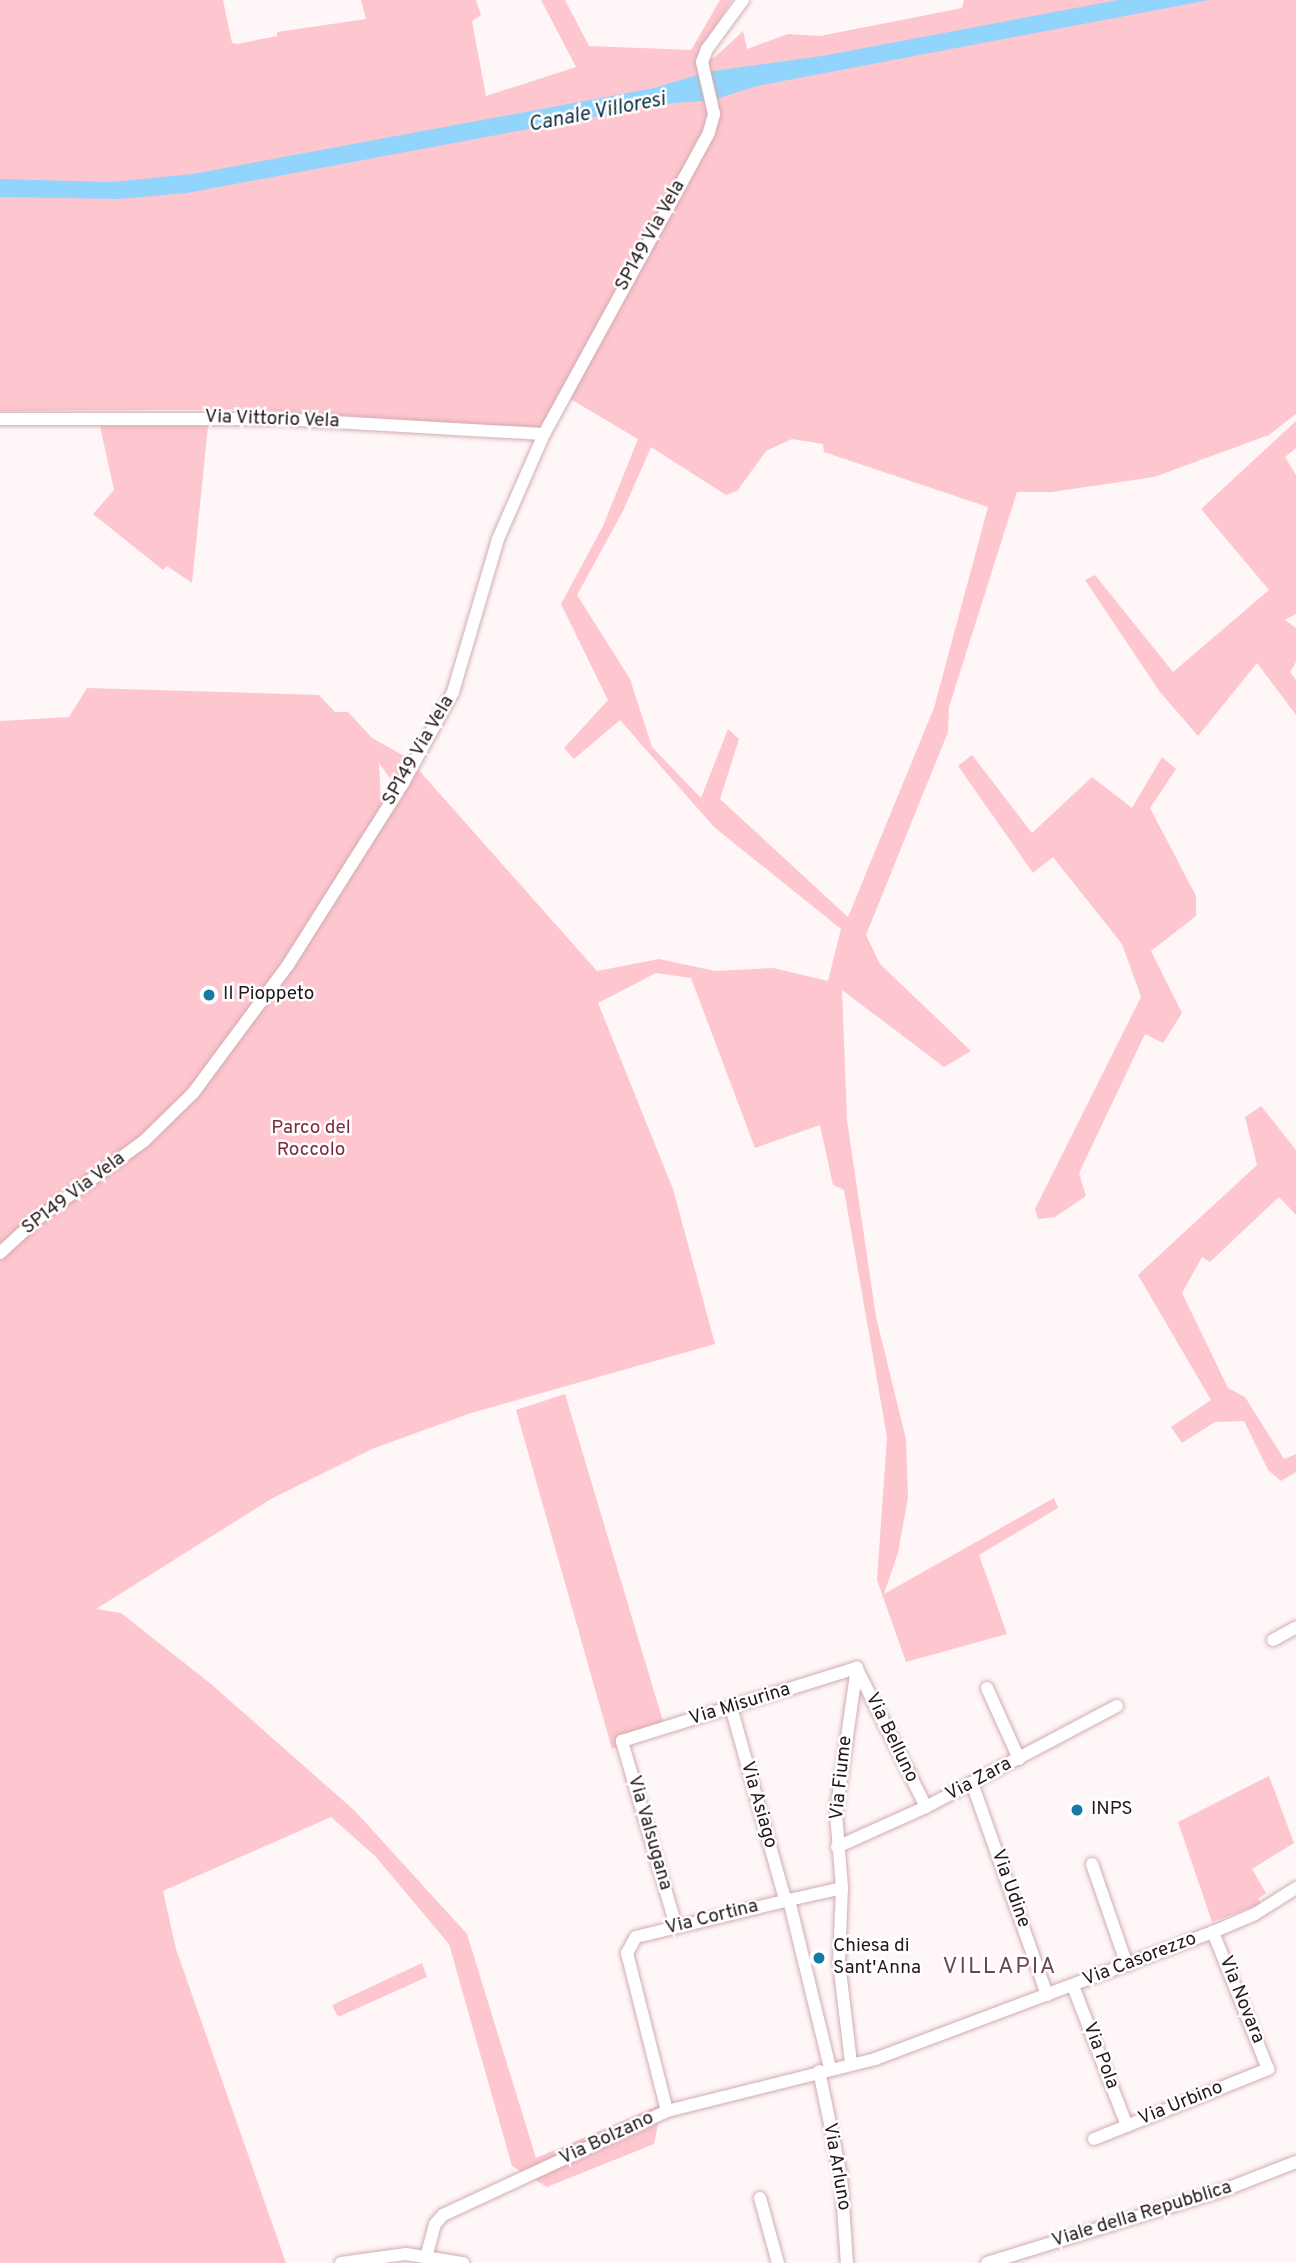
<!DOCTYPE html>
<style>
body{margin:0}
#map{position:relative;width:1296px;height:2263px;overflow:hidden;background:#fff6f7;font-family:Overpass,sans-serif}
div>[style]{position:absolute}
.green>*{inset:0;background:#fec6cf}
.water>*{inset:0;background:#91d5fc}
.roads{filter:drop-shadow(0 0 2px #d2acb1) drop-shadow(0 0 2px #d2acb1)}
.minor>*{height:12px;margin:-6px;padding:0 6px;transform-origin:6px;border-radius:6px;background:#fff}
.dots>*{width:19px;height:19px;translate:-50% -50%;box-sizing:border-box;border:4px solid #fff;border-radius:50%}
span{translate:-50% -50%;white-space:nowrap;text-align:center;line-height:1.15;-webkit-text-stroke:5px #fff;paint-order:stroke}
.street-label{font-size:19px;color:#241719}
.poi-label{font-size:19px;color:#241719}
.left{translate:0 -50%;text-align:left}
.park-label{font-size:19px;color:#7d293f}
.water-label{font-size:21px;color:#113141;font-style:italic}
.quarter-label{font-size:23px;color:#69484e;letter-spacing:2px}
</style>
<div id="map">
<div class="green">
<div style="clip-path:polygon(evenodd,0 0,223px 0,232px 43px,237px 44px,277px 36px,277px 32px,366px 19px,361px 0,476px 0,481px 15px,472px 21px,486px 96px,576px 67px,541px 0,565px 0,589px 46px,691px 50px,720px 0,732px 0,706px 42px,703px 60px,714px 58px,743px 31px,747px 49px,788px 34px,820px 36px,962px 8px,964px 0,1296px 0,1296px 414px,1269px 435px,1154px 477px,1052px 492px,1017px 492px,949px 707px,948px 732px,866px 935px,880px 964px,971px 1051px,944px 1067px,842px 990px,847px 1120px,876px 1317px,906px 1439px,908px 1497px,898px 1553px,884px 1594px,1054px 1498px,1058px 1508px,979px 1555px,1007px 1634px,906px 1662px,877px 1580px,887px 1437px,844px 1190px,833px 1185px,820px 1125px,755px 1148px,691px 978px,656px 973px,598px 1003px,673px 1189px,715px 1344px,471px 1413px,372px 1449px,271px 1499px,96px 1609px,121px 1613px,211px 1684px,355px 1811px,467px 1934px,536px 2158px,662px 2104px,654px 2144px,547px 2187px,512px 2166px,449px 1944px,375px 1856px,331px 1817px,313px 1825px,163px 1891px,176px 1949px,286px 2263px,0 2263px,0 721px,69px 717px,87px 688px,319px 695px,335px 712px,348px 712px,372px 738px,408px 758px,597px 971px,659px 959px,715px 971px,773px 968px,828px 981px,841px 929px,714px 827px,620px 720px,574px 759px,564px 748px,608px 700px,561px 604px,603px 526px,638px 439px,567px 397px,551px 431px,249px 409px,0 411px,0 0,792px 439px,823px 444px,824px 452px,988px 507px,934px 708px,848px 917px,720px 799px,739px 739px,728px 729px,701px 798px,652px 747px,630px 679px,577px 595px,623px 511px,651px 447px,726px 495px,737px 491px,766px 451px,792px 439px,0 0,379px 763px,403px 797px,400px 801px,381px 803px,379px 763px)"></div>
<div style="clip-path:polygon(1296px 421px,1296px 448px,1285px 457px,1296px 475px,1296px 614px,1285px 620px,1296px 628px,1296px 662px,1290px 672px,1296px 680px,1296px 715px,1257px 663px,1198px 736px,1160px 692px,1085px 580px,1095px 575px,1173px 672px,1269px 590px,1201px 509px)"></div>
<div style="clip-path:polygon(100px 426px,208px 426px,192px 583px,167px 566px,163px 570px,93px 514px,114px 490px)"></div>
<div style="clip-path:polygon(972px 755px,1032px 833px,1092px 777px,1132px 808px,1162px 757px,1176px 769px,1150px 808px,1196px 896px,1196px 916px,1151px 951px,1182px 1013px,1163px 1043px,1145px 1034px,1079px 1173px,1086px 1196px,1055px 1217px,1038px 1219px,1035px 1209px,1141px 997px,1122px 944px,1053px 857px,1033px 873px,958px 766px)"></div>
<div style="clip-path:polygon(1261px 1106px,1296px 1150px,1296px 1215px,1279px 1197px,1210px 1262px,1202px 1257px,1182px 1293px,1228px 1388px,1245px 1397px,1284px 1459px,1296px 1454px,1296px 1472px,1281px 1481px,1268px 1470px,1244px 1421px,1215px 1422px,1182px 1443px,1171px 1427px,1211px 1400px,1138px 1275px,1257px 1165px,1245px 1117px)"></div>
<div style="clip-path:polygon(565px 1394px,665px 1728px,612px 1749px,516px 1410px)"></div>
<div style="clip-path:polygon(1269px 1776px,1294px 1843px,1252px 1869px,1266px 1893px,1258px 1899px,1261px 1904px,1212px 1922px,1178px 1822px)"></div>
<div style="clip-path:polygon(422px 1963px,427px 1977px,338px 2017px,332px 2005px)"></div>
</div>
<div class="water">
<div style="clip-path:polygon(1118px 0,1209px 0,757px 86px,713px 100px,662px 104px,187px 193px,118px 199px,0 197px,0 179px,112px 182px,193px 174px,654px 88px,707px 72px,822px 56px)"></div>
</div>
<div class="roads">
<div class="minor">
<div style="left:0;top:419px;width:282px"></div>
<div style="left:282px;top:419px;width:262px;rotate:3.3deg"></div>
<div style="left:0;top:1253px;width:49px;rotate:-42.5deg"></div>
<div style="left:36px;top:1220px;width:134px;rotate:-36.2deg"></div>
<div style="left:144px;top:1141px;width:69px;rotate:-44.4deg"></div>
<div style="left:193px;top:1093px;width:159px;rotate:-53.4deg"></div>
<div style="left:288px;top:965px;width:215px;rotate:-57.7deg"></div>
<div style="left:403px;top:783px;width:104px;rotate:-61.2deg"></div>
<div style="left:453px;top:692px;width:159px;rotate:-73.6deg"></div>
<div style="left:498px;top:539px;width:115px;rotate:-66.3deg"></div>
<div style="left:544px;top:434px;width:344px;rotate:-61.3deg"></div>
<div style="left:709px;top:132px;width:19px;rotate:-74deg"></div>
<div style="left:714px;top:114px;width:53px;rotate:-103deg"></div>
<div style="left:702px;top:62px;width:14px;rotate:-69deg"></div>
<div style="left:707px;top:49px;width:61px;rotate:-53.7deg"></div>
<div style="left:1273px;top:1640px;width:26px;rotate:-29deg"></div>
<div style="left:857px;top:1669px;width:154px;rotate:63.4deg"></div>
<div style="left:987px;top:1688px;width:78px;rotate:65.7deg"></div>
<div style="left:731px;top:1707px;width:196px;rotate:74.3deg"></div>
<div style="left:784px;top:1896px;width:6px;rotate:39deg"></div>
<div style="left:972px;top:1783px;width:225px;rotate:70.5deg"></div>
<div style="left:837px;top:1847px;width:98px;rotate:-24.2deg"></div>
<div style="left:926px;top:1807px;width:216px;rotate:-27.9deg"></div>
<div style="left:1092px;top:1864px;width:107px;rotate:70.9deg"></div>
<div style="left:842px;top:1888px;width:75px;rotate:-94.6deg"></div>
<div style="left:836px;top:1813px;width:147px;rotate:-81.8deg"></div>
<div style="left:676px;top:1926px;width:193px;rotate:-106.3deg"></div>
<div style="left:622px;top:1741px;width:246px;rotate:-17.3deg"></div>
<div style="left:1073px;top:1986px;width:150px;rotate:68.9deg"></div>
<div style="left:830px;top:2068px;width:173px;rotate:-103.7deg"></div>
<div style="left:789px;top:1900px;width:54px;rotate:-12.8deg"></div>
<div style="left:842px;top:1888px;width:74px;rotate:92.3deg"></div>
<div style="left:839px;top:1962px;width:101px;rotate:83.2deg"></div>
<div style="left:819px;top:2071px;width:107px;rotate:78.2deg"></div>
<div style="left:841px;top:2176px;width:87px;rotate:86.1deg"></div>
<div style="left:667px;top:2111px;width:163px;rotate:-104.2deg"></div>
<div style="left:627px;top:1953px;width:18px;rotate:-61deg"></div>
<div style="left:636px;top:1937px;width:157px;rotate:-13.6deg"></div>
<div style="left:1094px;top:2139px;width:188px;rotate:-21.9deg"></div>
<div style="left:1268px;top:2069px;width:148px;rotate:-111.9deg"></div>
<div style="left:760px;top:2198px;width:67px;rotate:74.5deg"></div>
<div style="left:427px;top:2254px;width:31px;rotate:-75deg"></div>
<div style="left:435px;top:2224px;width:12px;rotate:-48deg"></div>
<div style="left:443px;top:2215px;width:247px;rotate:-24.9deg"></div>
<div style="left:667px;top:2111px;width:214px;rotate:-14deg"></div>
<div style="left:875px;top:2059px;width:361px;rotate:-20.6deg"></div>
<div style="left:1213px;top:1932px;width:46px;rotate:-23.2deg"></div>
<div style="left:1255px;top:1914px;width:49px;rotate:-32.4deg"></div>
<div style="left:341px;top:2263px;width:66px;rotate:-7.9deg"></div>
<div style="left:406px;top:2254px;width:58px;rotate:9deg"></div>
<div style="left:987px;top:2263px;width:248px;rotate:-17.1deg"></div>
<div style="left:1224px;top:2190px;width:77px;rotate:-21.3deg"></div>
</div>
</div>
<div class="dots">
<div style="left:209px;top:995px;background:#167aa6"></div>
<div style="left:1077px;top:1810px;background:#167aa6"></div>
<div style="left:819px;top:1958px;background:#167aa6"></div>
</div>
<div class="street-label">
<span style="left:651px;top:236px;rotate:-61deg">SP149 Via Vela</span>
<span style="left:272px;top:420px;rotate:2deg">Via Vittorio Vela</span>
<span style="left:419px;top:751px;rotate:-60deg">SP149 Via Vela</span>
<span style="left:74px;top:1194px;rotate:-37deg">SP149 Via Vela</span>
<span style="left:740px;top:1705px;rotate:-17deg">Via Misurina</span>
<span style="left:891px;top:1738px;rotate:64deg">Via Belluno</span>
<span style="left:842px;top:1778px;rotate:-84deg">Via Fiume</span>
<span style="left:979px;top:1780px;rotate:-28deg">Via Zara</span>
<span style="left:758px;top:1805px;rotate:74deg">Via Asiago</span>
<span style="left:649px;top:1833px;rotate:74deg">Via Valsugana</span>
<span style="left:1010px;top:1889px;rotate:70deg">Via Udine</span>
<span style="left:712px;top:1918px;rotate:-14deg">Via Cortina</span>
<span style="left:1140px;top:1960px;rotate:-21deg">Via Casorezzo</span>
<span style="left:1241px;top:2000px;rotate:68deg">Via Novara</span>
<span style="left:1100px;top:2056px;rotate:69deg">Via Pola</span>
<span style="left:1181px;top:2104px;rotate:-22deg">Via Urbino</span>
<span style="left:607px;top:2139px;rotate:-25deg">Via Bolzano</span>
<span style="left:836px;top:2167px;rotate:80deg">Via Arluno</span>
<span style="left:1142px;top:2215px;rotate:-17deg">Viale della Repubblica</span>
</div>
<div class="poi-label">
<span class="left" style="left:223px;top:995px">Il Pioppeto</span>
<span class="left" style="left:1091px;top:1810px">INPS</span>
<span class="left" style="left:833px;top:1958px">Chiesa di<br>Sant'Anna</span>
</div>
<div class="park-label">
<span style="left:311px;top:1140px">Parco del<br>Roccolo</span>
</div>
<div class="water-label">
<span style="left:597px;top:113px;rotate:-11deg">Canale Villoresi</span>
</div>
<div class="quarter-label">
<span style="left:1000px;top:1968px">VILLAPIA</span>
</div>
</div>
